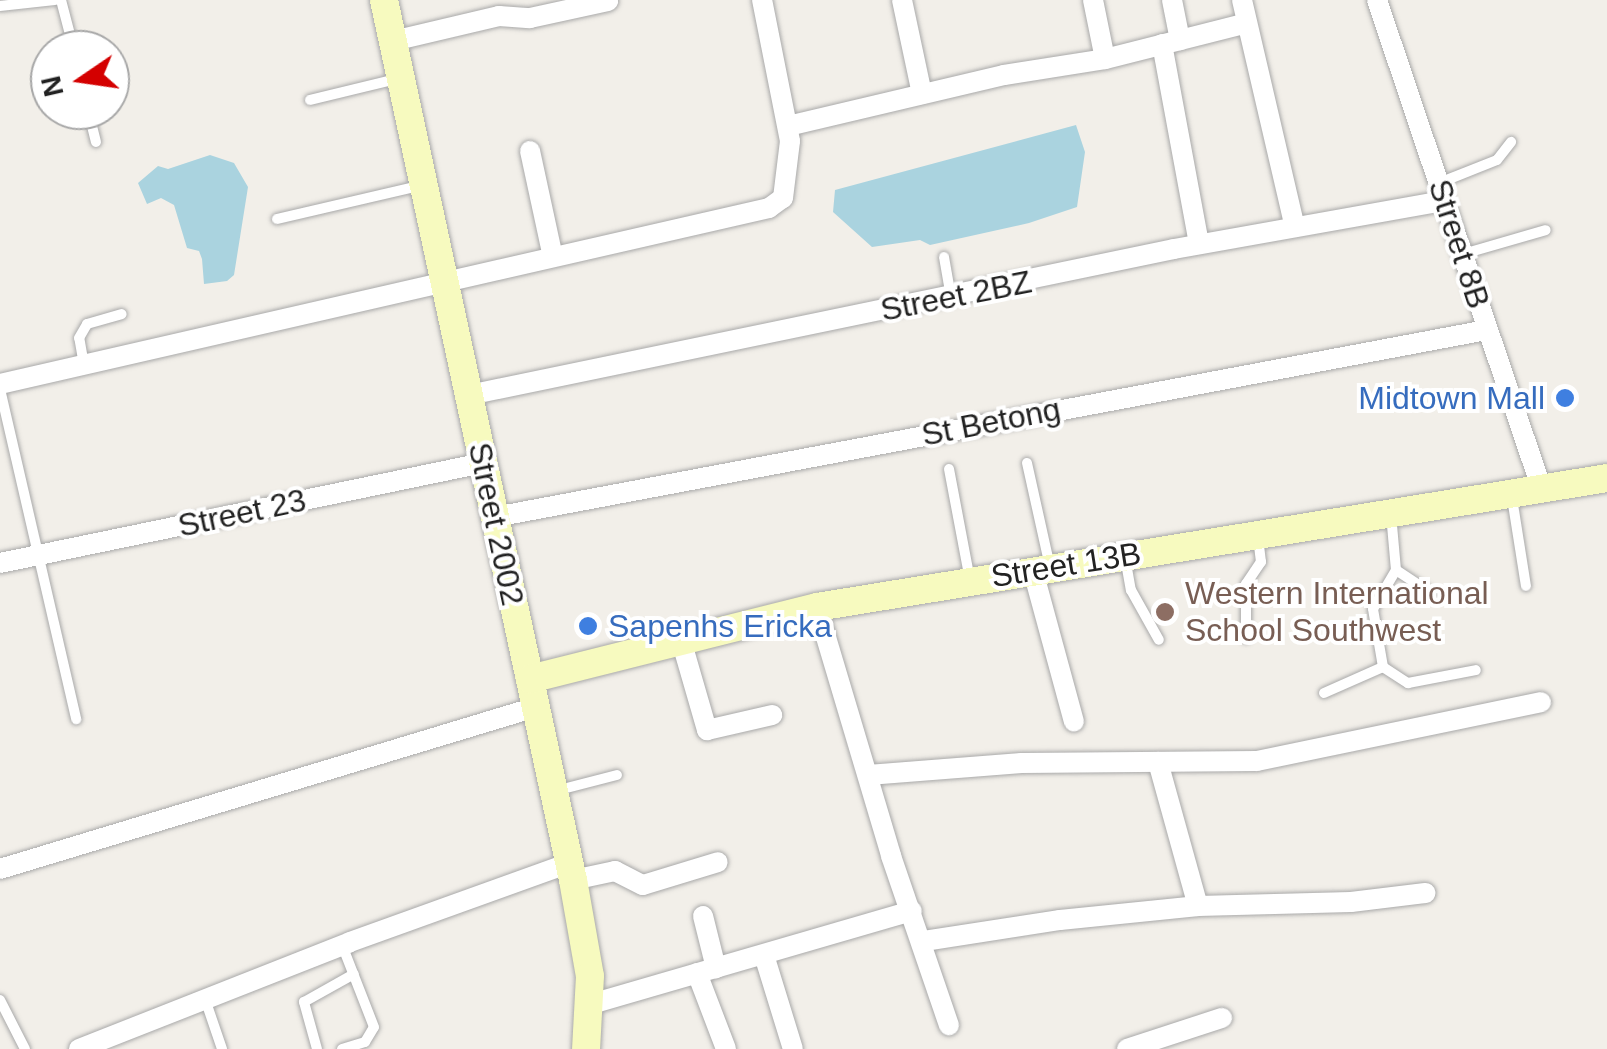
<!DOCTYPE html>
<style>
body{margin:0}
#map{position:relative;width:1607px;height:1049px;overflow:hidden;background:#f2efe9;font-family:Helvetica,sans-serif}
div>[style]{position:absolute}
.water>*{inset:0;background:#aad3df}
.roads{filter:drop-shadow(0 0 2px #a9a9a9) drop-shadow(0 0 2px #a9a9a9)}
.lane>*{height:10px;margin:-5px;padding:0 5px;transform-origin:5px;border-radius:5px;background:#fff}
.street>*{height:20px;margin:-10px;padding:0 10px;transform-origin:10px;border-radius:10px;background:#fff}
.secondary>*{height:28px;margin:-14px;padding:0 14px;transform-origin:14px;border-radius:14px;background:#f7fabf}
.dots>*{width:28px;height:28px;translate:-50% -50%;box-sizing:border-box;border:5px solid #fff;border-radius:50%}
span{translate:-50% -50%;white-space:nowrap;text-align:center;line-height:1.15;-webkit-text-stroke:8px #fff;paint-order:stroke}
.street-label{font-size:32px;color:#222}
.shop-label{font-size:32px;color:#366cbe}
.right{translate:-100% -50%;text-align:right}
.left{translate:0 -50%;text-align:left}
.education-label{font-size:32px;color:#785e54}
.north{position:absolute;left:30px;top:30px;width:100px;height:100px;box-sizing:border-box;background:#fff;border:2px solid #a7a7a7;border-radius:50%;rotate:257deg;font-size:28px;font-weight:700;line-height:40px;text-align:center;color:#222}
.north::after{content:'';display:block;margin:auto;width:35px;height:45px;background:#d40000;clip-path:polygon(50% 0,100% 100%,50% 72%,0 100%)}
</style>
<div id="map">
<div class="water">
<div style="clip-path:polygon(1076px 125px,1085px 152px,1077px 207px,1029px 223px,930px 245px,920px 240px,872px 247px,833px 212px,835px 190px)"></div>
<div style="clip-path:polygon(210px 155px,234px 163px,248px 187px,234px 275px,227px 281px,204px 284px,202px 259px,199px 251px,187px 248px,174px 205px,161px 198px,147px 204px,138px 183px,158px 166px,168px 169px)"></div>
</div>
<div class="roads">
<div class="lane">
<div style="left:61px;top:0;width:52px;rotate:75.4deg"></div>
<div style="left:0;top:6px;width:55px;rotate:-6.2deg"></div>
<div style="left:310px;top:100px;width:93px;rotate:-13.7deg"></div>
<div style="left:88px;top:110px;width:33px;rotate:76deg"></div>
<div style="left:1439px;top:183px;width:62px;rotate:-21.6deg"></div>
<div style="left:1497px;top:160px;width:23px;rotate:-52deg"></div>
<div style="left:277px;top:219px;width:150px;rotate:-13.1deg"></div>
<div style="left:1463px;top:254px;width:86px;rotate:-16.1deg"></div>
<div style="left:944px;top:257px;width:41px;rotate:80.1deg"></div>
<div style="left:84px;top:365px;width:27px;rotate:-100deg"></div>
<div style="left:79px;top:338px;width:16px;rotate:-60deg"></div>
<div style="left:87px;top:324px;width:36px;rotate:-16deg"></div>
<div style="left:0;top:389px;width:339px;rotate:77deg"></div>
<div style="left:1027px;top:463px;width:107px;rotate:77.5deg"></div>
<div style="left:949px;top:469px;width:113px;rotate:79.3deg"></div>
<div style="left:1512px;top:498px;width:89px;rotate:81deg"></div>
<div style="left:1391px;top:514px;width:56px;rotate:84.9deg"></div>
<div style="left:1396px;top:570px;width:42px;rotate:33.3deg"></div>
<div style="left:1125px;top:557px;width:34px;rotate:80deg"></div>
<div style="left:1131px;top:590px;width:57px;rotate:60.8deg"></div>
<div style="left:1396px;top:570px;width:45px;rotate:120.5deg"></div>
<div style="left:1373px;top:609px;width:59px;rotate:80.2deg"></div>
<div style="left:1383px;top:667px;width:30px;rotate:33deg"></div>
<div style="left:1408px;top:683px;width:69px;rotate:-10.8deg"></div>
<div style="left:1246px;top:638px;width:54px;rotate:-90deg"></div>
<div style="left:1246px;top:584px;width:27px;rotate:-56deg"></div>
<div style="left:1261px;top:562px;width:24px;rotate:-97deg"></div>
<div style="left:1324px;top:693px;width:64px;rotate:-23.8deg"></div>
<div style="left:555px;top:791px;width:64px;rotate:-14.5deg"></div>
<div style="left:205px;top:999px;width:53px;rotate:71.2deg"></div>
<div style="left:0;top:1000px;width:55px;rotate:63deg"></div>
<div style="left:317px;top:1049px;width:49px;rotate:-105.5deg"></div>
<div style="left:304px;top:1002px;width:57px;rotate:-29.2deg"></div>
<div style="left:342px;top:1049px;width:24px;rotate:-17deg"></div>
<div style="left:365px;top:1042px;width:17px;rotate:-59deg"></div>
<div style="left:374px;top:1027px;width:88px;rotate:-111.3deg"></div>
</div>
<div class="street">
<div style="left:902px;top:0;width:96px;rotate:78deg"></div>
<div style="left:1093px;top:0;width:60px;rotate:78.5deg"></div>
<div style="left:1172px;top:0;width:41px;rotate:78.7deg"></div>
<div style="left:1242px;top:0;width:233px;rotate:76.9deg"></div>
<div style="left:1377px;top:0;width:514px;rotate:71.39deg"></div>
<div style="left:393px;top:41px;width:109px;rotate:-13.3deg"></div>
<div style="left:499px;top:16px;width:31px;rotate:4deg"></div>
<div style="left:530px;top:18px;width:80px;rotate:-12.3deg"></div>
<div style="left:1162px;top:44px;width:203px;rotate:79.5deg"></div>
<div style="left:788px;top:126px;width:222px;rotate:-13.3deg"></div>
<div style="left:1004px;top:75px;width:102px;rotate:-9deg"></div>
<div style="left:1105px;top:59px;width:146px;rotate:-14.2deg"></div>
<div style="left:530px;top:151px;width:108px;rotate:77.8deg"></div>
<div style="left:0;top:384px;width:789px;rotate:-12.89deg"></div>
<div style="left:769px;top:208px;width:17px;rotate:-36deg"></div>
<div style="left:783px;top:198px;width:57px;rotate:-83deg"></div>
<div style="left:790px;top:141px;width:144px;rotate:-101.2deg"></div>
<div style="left:469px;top:395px;width:720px;rotate:-11.7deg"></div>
<div style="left:1174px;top:249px;width:274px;rotate:-10.1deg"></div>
<div style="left:495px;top:517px;width:1009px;rotate:-10.68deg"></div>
<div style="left:0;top:563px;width:493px;rotate:-11.7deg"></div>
<div style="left:1033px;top:571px;width:156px;rotate:74.8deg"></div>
<div style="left:817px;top:607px;width:260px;rotate:73.4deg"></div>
<div style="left:891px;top:856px;width:179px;rotate:71.1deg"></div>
<div style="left:681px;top:640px;width:94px;rotate:73.9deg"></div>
<div style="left:707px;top:730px;width:67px;rotate:-13deg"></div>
<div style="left:1158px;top:762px;width:149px;rotate:74.5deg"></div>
<div style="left:868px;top:775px;width:154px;rotate:-4.5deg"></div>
<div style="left:1022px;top:763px;width:235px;rotate:-0.5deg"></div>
<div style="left:1257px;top:761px;width:290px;rotate:-11.7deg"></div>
<div style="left:0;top:869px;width:560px;rotate:-16.82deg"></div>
<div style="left:573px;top:880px;width:43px;rotate:-12.1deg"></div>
<div style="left:615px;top:871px;width:31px;rotate:27deg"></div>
<div style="left:643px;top:885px;width:78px;rotate:-17deg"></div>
<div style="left:703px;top:916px;width:54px;rotate:76deg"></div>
<div style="left:924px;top:941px;width:138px;rotate:-8.8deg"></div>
<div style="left:1060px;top:920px;width:139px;rotate:-5.8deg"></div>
<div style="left:1198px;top:906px;width:153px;rotate:-1.5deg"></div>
<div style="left:1351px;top:902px;width:75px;rotate:-6.9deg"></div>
<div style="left:764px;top:955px;width:98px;rotate:72.9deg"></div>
<div style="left:697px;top:973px;width:81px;rotate:69.1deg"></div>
<div style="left:591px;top:1004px;width:334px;rotate:-16.2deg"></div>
<div style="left:79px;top:1049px;width:291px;rotate:-21.5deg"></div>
<div style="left:350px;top:942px;width:234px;rotate:-19.8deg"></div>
<div style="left:1127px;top:1049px;width:100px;rotate:-18.1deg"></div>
</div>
<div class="secondary">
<div style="left:384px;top:0;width:900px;rotate:77.88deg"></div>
<div style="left:573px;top:880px;width:97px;rotate:80deg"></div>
<div style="left:590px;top:976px;width:73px;rotate:93.1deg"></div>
<div style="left:530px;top:679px;width:296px;rotate:-14.1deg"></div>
<div style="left:817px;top:607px;width:800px;rotate:-9.27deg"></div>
</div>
</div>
<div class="dots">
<div style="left:1565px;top:398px;background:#3f7fe0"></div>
<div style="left:1165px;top:612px;background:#8d6e63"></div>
<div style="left:588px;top:626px;background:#3f7fe0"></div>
</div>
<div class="street-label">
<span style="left:1459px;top:244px;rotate:72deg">Street 8B</span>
<span style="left:956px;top:296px;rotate:-11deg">Street 2BZ</span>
<span style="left:991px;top:422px;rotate:-11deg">St Betong</span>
<span style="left:242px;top:513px;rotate:-12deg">Street 23</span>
<span style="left:496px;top:524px;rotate:78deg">Street 2002</span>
<span style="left:1066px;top:565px;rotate:-9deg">Street 13B</span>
</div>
<div class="shop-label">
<span class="right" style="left:1545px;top:398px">Midtown Mall</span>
<span class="left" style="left:608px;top:626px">Sapenhs Ericka</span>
</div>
<div class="education-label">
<span class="left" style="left:1185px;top:612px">Western International<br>School Southwest</span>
</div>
<div class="north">N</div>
</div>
